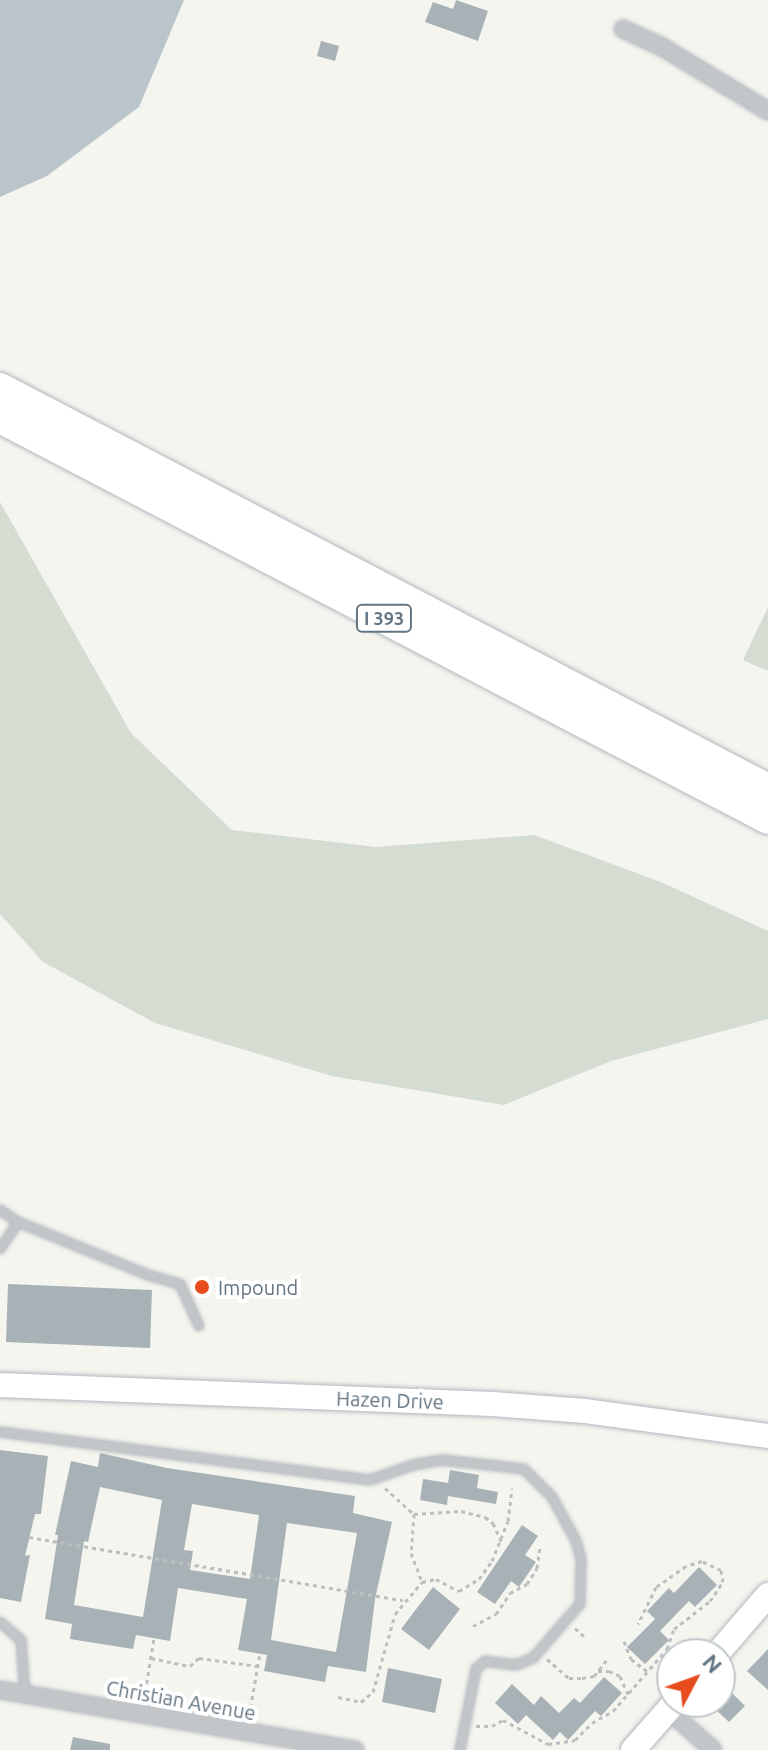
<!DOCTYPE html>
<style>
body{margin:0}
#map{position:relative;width:768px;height:1750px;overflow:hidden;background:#f5f5f0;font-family:Ubuntu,sans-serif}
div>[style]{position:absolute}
.green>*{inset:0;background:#d5dcd2}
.water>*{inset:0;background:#b9c5ca}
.building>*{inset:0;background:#a8b1b5}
.path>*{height:3px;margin-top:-1.5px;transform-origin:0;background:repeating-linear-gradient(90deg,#bcbec0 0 4px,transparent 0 8px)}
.roads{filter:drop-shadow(0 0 2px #b2b8bc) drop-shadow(0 0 2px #b2b8bc)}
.lane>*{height:8px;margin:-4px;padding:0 4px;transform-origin:4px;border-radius:4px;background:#c2c6c9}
.street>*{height:16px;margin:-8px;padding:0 8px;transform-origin:8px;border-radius:8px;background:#c2c6c9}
.secondary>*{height:24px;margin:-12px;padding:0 12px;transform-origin:12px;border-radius:12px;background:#fff}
.highway>*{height:30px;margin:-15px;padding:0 15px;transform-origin:15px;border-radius:15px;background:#fff}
.dots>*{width:22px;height:22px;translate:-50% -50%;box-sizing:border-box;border:4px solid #fff;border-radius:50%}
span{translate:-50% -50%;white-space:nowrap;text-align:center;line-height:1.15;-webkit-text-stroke:8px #fff;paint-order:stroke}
.shield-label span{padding:2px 6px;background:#fff;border:2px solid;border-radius:6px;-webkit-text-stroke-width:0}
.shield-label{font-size:18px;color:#637582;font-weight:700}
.poi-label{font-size:20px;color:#637582}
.left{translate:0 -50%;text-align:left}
.street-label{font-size:20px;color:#637582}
.north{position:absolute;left:656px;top:1638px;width:80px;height:80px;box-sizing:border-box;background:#fff;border:2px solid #c1c8cd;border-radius:50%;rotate:49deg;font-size:22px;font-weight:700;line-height:32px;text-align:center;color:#637582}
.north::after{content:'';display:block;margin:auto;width:28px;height:36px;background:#e74c1f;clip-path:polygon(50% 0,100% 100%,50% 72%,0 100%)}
</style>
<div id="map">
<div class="green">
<div style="clip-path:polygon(0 502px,131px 733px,232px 830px,376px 847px,534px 835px,661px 882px,768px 931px,768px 1019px,611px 1061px,504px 1105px,332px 1076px,155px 1023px,43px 962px,0 914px)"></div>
<div style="clip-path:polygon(768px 607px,768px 671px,743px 660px)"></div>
</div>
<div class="water">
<div style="clip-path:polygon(0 0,184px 0,139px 107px,47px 176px,0 197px)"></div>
</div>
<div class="building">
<div style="clip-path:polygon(456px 0,488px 11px,478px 41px,425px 22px,433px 2px,453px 9px)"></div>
<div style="clip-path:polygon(321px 41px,339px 46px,335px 61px,317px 56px)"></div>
<div style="clip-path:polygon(8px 1284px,152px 1290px,150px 1348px,6px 1342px)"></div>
<div style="clip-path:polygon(0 1450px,48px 1456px,41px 1514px,35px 1514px,25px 1556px,30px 1555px,21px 1602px,0 1598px)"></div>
<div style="clip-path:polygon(evenodd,100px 1453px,167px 1468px,355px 1496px,353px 1513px,392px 1522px,375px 1599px,366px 1672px,328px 1666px,325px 1682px,264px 1671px,267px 1655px,238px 1650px,247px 1599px,178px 1588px,170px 1641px,136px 1635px,133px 1649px,70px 1639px,72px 1624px,45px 1619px,58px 1535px,55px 1535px,71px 1461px,98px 1467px,100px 1453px,100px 1487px,162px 1500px,143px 1617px,74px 1605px,84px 1541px,88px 1542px,100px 1487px,100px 1453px,192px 1504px,259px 1515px,250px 1579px,190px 1570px,193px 1551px,184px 1550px,192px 1504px,100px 1453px,287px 1523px,357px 1533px,336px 1652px,271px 1640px,287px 1523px)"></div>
<div style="clip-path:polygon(450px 1470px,479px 1475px,477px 1488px,498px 1492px,496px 1504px,448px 1496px,447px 1505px,420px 1500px,423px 1479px,448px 1483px)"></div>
<div style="clip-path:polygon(522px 1525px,538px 1536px,525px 1555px,536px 1562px,519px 1587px,511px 1581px,495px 1604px,477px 1592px)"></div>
<div style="clip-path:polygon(699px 1567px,717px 1585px,695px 1607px,689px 1601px,660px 1631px,669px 1640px,645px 1664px,627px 1647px,655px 1619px,647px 1611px,669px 1588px,674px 1593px)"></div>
<div style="clip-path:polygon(433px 1587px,460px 1609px,429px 1650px,401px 1629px)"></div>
<div style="clip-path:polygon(768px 1649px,768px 1690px,747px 1671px)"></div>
<div style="clip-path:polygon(388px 1668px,442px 1679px,435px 1713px,382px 1702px)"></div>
<div style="clip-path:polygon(604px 1677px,622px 1693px,601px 1716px,595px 1711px,568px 1740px,560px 1732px,553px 1740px,526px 1715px,518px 1724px,495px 1703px,512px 1684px,534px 1705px,541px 1696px,559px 1713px,574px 1698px,580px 1703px)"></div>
<div style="clip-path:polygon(731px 1692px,745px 1706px,729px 1722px,714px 1708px)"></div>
<div style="clip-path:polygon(73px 1737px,110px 1744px,110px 1750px,70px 1750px)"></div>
</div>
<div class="path">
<div style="left:385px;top:1488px;width:39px;rotate:42deg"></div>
<div style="left:414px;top:1514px;width:47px;rotate:-3.7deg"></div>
<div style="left:461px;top:1511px;width:25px;rotate:14deg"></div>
<div style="left:485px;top:1517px;width:10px;rotate:37deg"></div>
<div style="left:493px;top:1523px;width:20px;rotate:66deg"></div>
<div style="left:414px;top:1514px;width:39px;rotate:94deg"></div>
<div style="left:411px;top:1553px;width:31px;rotate:69deg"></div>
<div style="left:29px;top:1537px;width:379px;rotate:9.6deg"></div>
<div style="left:473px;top:1626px;width:26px;rotate:-28deg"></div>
<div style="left:496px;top:1614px;width:25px;rotate:-56deg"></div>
<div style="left:510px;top:1593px;width:19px;rotate:-28deg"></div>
<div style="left:527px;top:1584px;width:19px;rotate:-58deg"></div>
<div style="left:537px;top:1568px;width:21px;rotate:-82deg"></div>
<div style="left:575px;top:1628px;width:12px;rotate:42deg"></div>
<div style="left:624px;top:1641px;width:19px;rotate:69deg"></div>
<div style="left:631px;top:1659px;width:20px;rotate:37deg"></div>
<div style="left:151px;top:1658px;width:40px;rotate:12deg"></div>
<div style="left:190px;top:1666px;width:12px;rotate:-42deg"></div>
<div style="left:199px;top:1658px;width:60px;rotate:7.7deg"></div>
<div style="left:547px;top:1659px;width:29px;rotate:41deg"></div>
<div style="left:569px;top:1678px;width:13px"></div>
<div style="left:582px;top:1678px;width:12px;rotate:-9deg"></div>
<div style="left:594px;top:1676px;width:22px;rotate:-51deg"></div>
<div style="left:598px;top:1671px;width:11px"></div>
<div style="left:609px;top:1671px;width:12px;rotate:24deg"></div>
<div style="left:620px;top:1676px;width:20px;rotate:66deg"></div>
<div style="left:338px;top:1697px;width:24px;rotate:12deg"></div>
<div style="left:361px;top:1702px;width:16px;rotate:-40deg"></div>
<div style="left:373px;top:1692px;width:81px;rotate:-74.2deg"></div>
<div style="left:395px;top:1614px;width:42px;rotate:-49.8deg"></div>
<div style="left:422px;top:1582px;width:14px;rotate:-12deg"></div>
<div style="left:436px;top:1579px;width:26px;rotate:28deg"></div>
<div style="left:459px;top:1591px;width:23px;rotate:-31deg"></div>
<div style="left:479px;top:1579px;width:22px;rotate:-54deg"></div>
<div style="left:492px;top:1561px;width:43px;rotate:-68.2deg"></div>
<div style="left:508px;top:1521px;width:33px;rotate:-83deg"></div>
<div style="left:144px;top:1699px;width:62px;rotate:-80.7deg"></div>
<div style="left:249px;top:1715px;width:62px;rotate:-79.8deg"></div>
<div style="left:476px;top:1726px;width:16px"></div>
<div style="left:492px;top:1726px;width:13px;rotate:-29deg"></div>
<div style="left:503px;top:1720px;width:51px;rotate:28.1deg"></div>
<div style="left:548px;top:1744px;width:27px;rotate:-8deg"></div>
<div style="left:575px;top:1740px;width:24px;rotate:-45deg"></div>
<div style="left:592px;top:1723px;width:24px;rotate:-30deg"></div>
<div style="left:613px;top:1711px;width:82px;rotate:-48.9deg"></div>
<div style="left:667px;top:1649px;width:21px;rotate:-71deg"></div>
<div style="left:674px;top:1629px;width:46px;rotate:-37.9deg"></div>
<div style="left:710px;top:1601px;width:23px;rotate:-56deg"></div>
<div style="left:723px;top:1582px;width:12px;rotate:-99deg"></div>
<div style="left:721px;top:1570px;width:21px;rotate:-155deg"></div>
<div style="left:702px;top:1561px;width:17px;rotate:163deg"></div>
<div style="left:686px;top:1566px;width:37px;rotate:145deg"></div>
<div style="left:656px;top:1587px;width:41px;rotate:115.9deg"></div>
</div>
<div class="roads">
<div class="lane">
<div style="left:0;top:1210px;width:22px;rotate:34deg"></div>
<div style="left:18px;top:1222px;width:140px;rotate:22.2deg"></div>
<div style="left:148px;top:1275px;width:33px;rotate:16deg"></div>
<div style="left:180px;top:1284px;width:46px;rotate:65.7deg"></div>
<div style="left:0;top:1249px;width:32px;rotate:-56deg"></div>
<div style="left:0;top:1432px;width:373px;rotate:7.4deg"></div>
<div style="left:370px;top:1480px;width:46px;rotate:-19.2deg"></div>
<div style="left:413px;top:1465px;width:29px;rotate:-10deg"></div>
<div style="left:442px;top:1460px;width:82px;rotate:6.3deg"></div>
<div style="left:524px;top:1469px;width:40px;rotate:45deg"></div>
<div style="left:552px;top:1497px;width:50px;rotate:61.4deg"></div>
<div style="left:576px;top:1541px;width:18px;rotate:74deg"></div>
<div style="left:581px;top:1558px;width:46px;rotate:91.2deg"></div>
<div style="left:580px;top:1604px;width:72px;rotate:131deg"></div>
<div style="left:533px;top:1658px;width:18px;rotate:158deg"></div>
<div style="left:516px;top:1665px;width:31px;rotate:-173deg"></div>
<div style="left:485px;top:1661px;width:12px;rotate:138deg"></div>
<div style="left:476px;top:1669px;width:83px;rotate:101.2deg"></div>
<div style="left:0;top:1622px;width:28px;rotate:41deg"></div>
<div style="left:21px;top:1640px;width:53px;rotate:85.7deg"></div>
</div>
<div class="street">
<div style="left:623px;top:29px;width:43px;rotate:24.8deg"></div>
<div style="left:662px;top:47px;width:124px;rotate:31.1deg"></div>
<div style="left:0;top:1690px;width:360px;rotate:9.6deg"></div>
<div style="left:668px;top:1710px;width:60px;rotate:41.6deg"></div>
</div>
<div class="secondary">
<div style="left:0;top:1385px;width:493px;rotate:2.2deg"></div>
<div style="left:493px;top:1404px;width:92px;rotate:4.4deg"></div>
<div style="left:585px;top:1411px;width:185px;rotate:7.8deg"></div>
<div style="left:717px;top:1654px;width:78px;rotate:-49.2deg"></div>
<div style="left:633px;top:1750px;width:64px;rotate:-48.8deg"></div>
</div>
<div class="highway">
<div style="left:0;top:388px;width:866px;rotate:27.57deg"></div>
<div style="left:0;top:418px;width:866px;rotate:27.57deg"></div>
</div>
</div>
<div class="dots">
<div style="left:202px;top:1287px;background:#e74c1f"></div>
</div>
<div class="shield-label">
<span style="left:384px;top:618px">I 393</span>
</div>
<div class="poi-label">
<span class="left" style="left:218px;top:1287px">Impound</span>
</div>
<div class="street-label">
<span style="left:390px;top:1400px;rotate:2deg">Hazen Drive</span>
<span style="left:181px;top:1700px;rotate:10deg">Christian Avenue</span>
</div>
<div class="north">N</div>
</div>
